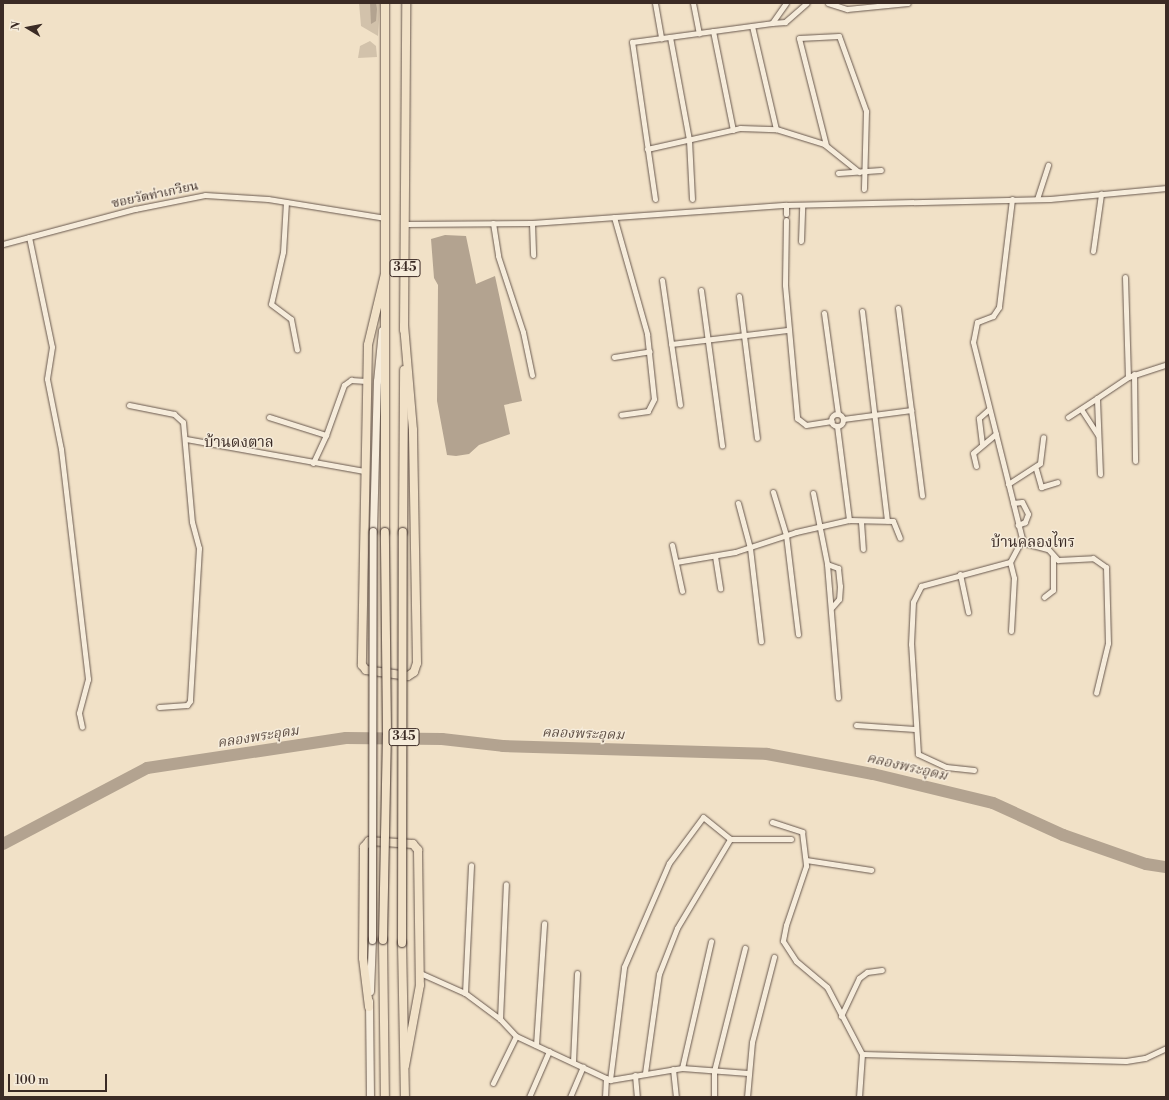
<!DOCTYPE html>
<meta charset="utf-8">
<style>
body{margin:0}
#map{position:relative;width:1169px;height:1100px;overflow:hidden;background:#f1e1c7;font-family:"Libre Bodoni","Noto Serif Thai",serif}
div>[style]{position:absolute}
.green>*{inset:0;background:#d2c2ab}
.water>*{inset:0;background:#b3a390}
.river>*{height:12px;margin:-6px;padding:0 6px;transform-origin:6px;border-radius:6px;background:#b3a390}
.roads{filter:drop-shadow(0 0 1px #68584e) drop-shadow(0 0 1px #68584e)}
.minor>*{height:5px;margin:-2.5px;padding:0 2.5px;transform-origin:2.5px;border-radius:2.5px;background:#f6ecdb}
.minor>.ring{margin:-2.5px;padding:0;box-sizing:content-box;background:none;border:5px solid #f6ecdb;border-radius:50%}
.secondary>*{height:7px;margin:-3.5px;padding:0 3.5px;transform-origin:3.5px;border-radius:3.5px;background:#f6ecdb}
.primary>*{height:8px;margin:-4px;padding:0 4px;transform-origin:4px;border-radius:4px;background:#f1e1c7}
.bridges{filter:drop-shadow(0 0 1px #3b2b25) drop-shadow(0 0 1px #3b2b25)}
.secondary-bridge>*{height:7px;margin:-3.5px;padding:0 3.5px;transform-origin:3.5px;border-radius:3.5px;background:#f6ecdb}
.primary-bridge>*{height:8px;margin:-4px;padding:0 4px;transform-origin:4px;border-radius:4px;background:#f1e1c7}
span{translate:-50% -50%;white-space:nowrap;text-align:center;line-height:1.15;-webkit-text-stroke:3px #f6ecdb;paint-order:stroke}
.shield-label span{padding:1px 3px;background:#f6ecdb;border:1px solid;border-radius:3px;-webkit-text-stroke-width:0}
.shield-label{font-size:12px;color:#3b2b25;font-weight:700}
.street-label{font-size:13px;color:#3b2b25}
.water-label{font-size:14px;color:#5f4f45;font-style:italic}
.quarter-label{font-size:15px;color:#3b2b25}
.frame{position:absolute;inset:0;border:4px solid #3b2b25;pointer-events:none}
.north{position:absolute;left:8px;top:8px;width:40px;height:40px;-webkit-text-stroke:3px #f6ecdb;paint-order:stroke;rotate:280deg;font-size:11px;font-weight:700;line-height:16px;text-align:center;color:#3b2b25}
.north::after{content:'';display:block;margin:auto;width:14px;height:18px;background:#3b2b25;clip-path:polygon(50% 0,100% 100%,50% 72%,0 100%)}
.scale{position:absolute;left:8px;top:1074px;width:99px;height:18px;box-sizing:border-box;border:2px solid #3b2b25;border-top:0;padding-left:5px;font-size:12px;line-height:14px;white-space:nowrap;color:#3b2b25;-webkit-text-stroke:3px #f6ecdb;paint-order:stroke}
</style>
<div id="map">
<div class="green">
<div style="clip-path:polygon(359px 3px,380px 3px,378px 36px,361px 26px)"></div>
<div style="clip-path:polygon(370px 41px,376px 46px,377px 57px,358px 58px,360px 46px)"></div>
</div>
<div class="water">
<div style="clip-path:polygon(370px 3px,376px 3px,377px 9px,376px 21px,371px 24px)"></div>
<div style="clip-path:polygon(445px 235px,466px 236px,476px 284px,495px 276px,522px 401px,504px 405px,510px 434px,479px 445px,469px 454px,456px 456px,447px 455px,437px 401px,438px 285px,434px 278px,431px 239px)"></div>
</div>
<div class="river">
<div style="left:3px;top:844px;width:163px;rotate:-27.8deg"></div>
<div style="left:147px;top:768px;width:201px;rotate:-8.6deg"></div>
<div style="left:346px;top:738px;width:96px;rotate:0.6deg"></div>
<div style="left:442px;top:739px;width:61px;rotate:6.5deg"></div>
<div style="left:503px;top:746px;width:264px;rotate:1.7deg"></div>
<div style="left:767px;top:754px;width:108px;rotate:10.7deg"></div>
<div style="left:873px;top:774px;width:123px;rotate:13.6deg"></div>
<div style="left:993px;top:803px;width:77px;rotate:24.6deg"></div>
<div style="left:1063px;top:835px;width:88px;rotate:19.3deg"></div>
<div style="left:1146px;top:864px;width:20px;rotate:9deg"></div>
</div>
<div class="roads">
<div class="minor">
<div style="left:655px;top:3px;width:36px;rotate:80deg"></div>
<div style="left:693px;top:3px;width:31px;rotate:79deg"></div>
<div style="left:786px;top:3px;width:24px;rotate:125deg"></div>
<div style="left:772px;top:23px;width:13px;rotate:-4deg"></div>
<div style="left:785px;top:22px;width:29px;rotate:-41deg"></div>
<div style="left:828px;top:3px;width:20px;rotate:18deg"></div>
<div style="left:847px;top:9px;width:61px;rotate:-5.6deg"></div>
<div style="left:752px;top:26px;width:106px;rotate:76.9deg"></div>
<div style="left:713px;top:31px;width:101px;rotate:78.6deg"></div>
<div style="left:670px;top:37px;width:105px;rotate:79.5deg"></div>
<div style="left:689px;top:140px;width:59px;rotate:87.1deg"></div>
<div style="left:826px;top:145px;width:110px;rotate:-104.2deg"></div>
<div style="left:799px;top:38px;width:40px;rotate:-2.9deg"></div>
<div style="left:839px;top:36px;width:80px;rotate:70.2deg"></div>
<div style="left:866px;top:111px;width:78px;rotate:91.5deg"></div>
<div style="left:647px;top:149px;width:95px;rotate:-12.7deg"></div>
<div style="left:740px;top:128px;width:36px;rotate:2deg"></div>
<div style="left:776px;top:129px;width:50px;rotate:17.4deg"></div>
<div style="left:824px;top:144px;width:45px;rotate:38.7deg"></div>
<div style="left:838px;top:173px;width:43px;rotate:-4deg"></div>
<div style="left:655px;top:199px;width:159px;rotate:-98.3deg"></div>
<div style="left:632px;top:42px;width:141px;rotate:-7.7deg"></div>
<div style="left:1012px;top:199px;width:109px;rotate:96.9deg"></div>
<div style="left:999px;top:307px;width:11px;rotate:124deg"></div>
<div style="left:993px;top:316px;width:17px;rotate:159deg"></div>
<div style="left:977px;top:322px;width:20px;rotate:101deg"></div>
<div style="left:973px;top:342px;width:203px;rotate:76deg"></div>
<div style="left:1022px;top:539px;width:5px;rotate:53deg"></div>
<div style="left:1025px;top:543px;width:24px;rotate:15deg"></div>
<div style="left:1048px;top:549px;width:15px;rotate:48deg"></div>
<div style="left:1058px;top:560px;width:35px;rotate:-3deg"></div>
<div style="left:1093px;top:558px;width:16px;rotate:35deg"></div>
<div style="left:1106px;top:567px;width:76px;rotate:88.5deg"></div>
<div style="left:1108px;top:643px;width:51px;rotate:103.5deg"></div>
<div style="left:1037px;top:199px;width:36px;rotate:-72deg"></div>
<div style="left:286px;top:202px;width:50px;rotate:93.4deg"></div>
<div style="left:283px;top:252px;width:53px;rotate:103deg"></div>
<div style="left:271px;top:304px;width:25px;rotate:37deg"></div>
<div style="left:291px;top:319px;width:31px;rotate:79deg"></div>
<div style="left:786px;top:205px;width:9px;rotate:90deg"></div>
<div style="left:614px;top:217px;width:122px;rotate:74.2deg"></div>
<div style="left:647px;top:334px;width:65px;rotate:83.9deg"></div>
<div style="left:654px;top:399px;width:13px;rotate:117deg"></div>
<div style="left:648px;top:411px;width:27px;rotate:172deg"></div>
<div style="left:786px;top:220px;width:65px;rotate:90.9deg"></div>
<div style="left:785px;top:285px;width:134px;rotate:84.8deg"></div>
<div style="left:797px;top:418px;width:11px;rotate:38deg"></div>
<div style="left:806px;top:425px;width:26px;rotate:-9deg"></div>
<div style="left:493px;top:223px;width:33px;rotate:81deg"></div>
<div style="left:498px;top:256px;width:80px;rotate:71.8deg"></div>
<div style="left:523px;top:332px;width:44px;rotate:78.2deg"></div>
<div style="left:532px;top:223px;width:32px;rotate:88deg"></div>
<div style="left:406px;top:224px;width:126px;rotate:-0.5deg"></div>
<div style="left:532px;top:223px;width:255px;rotate:-4.1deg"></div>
<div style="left:786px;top:205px;width:264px;rotate:-1.3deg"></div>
<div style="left:1050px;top:199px;width:117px;rotate:-5.4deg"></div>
<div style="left:29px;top:237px;width:112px;rotate:78.2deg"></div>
<div style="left:52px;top:347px;width:32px;rotate:99deg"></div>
<div style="left:47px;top:379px;width:71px;rotate:78.7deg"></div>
<div style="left:61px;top:449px;width:232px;rotate:83.3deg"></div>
<div style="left:88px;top:679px;width:35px;rotate:105deg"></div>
<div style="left:79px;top:713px;width:14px;rotate:78deg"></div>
<div style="left:801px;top:241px;width:36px;rotate:-88deg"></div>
<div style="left:3px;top:244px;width:137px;rotate:-14.9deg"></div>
<div style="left:135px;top:209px;width:71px;rotate:-11.3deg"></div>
<div style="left:205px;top:195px;width:63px;rotate:3.6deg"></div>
<div style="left:268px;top:199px;width:119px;rotate:9.2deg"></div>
<div style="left:1093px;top:251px;width:58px;rotate:-82deg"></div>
<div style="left:1125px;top:277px;width:100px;rotate:88.3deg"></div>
<div style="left:662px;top:280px;width:126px;rotate:81.8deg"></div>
<div style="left:701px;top:290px;width:157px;rotate:82.3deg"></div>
<div style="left:739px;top:296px;width:143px;rotate:82.8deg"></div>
<div style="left:898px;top:308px;width:189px;rotate:82.7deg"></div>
<div style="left:862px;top:311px;width:211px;rotate:83.2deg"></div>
<div style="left:824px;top:313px;width:102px;rotate:82.1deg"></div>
<div style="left:671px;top:344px;width:117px;rotate:-6.9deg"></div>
<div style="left:614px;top:357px;width:36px;rotate:-9deg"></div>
<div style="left:1134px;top:374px;width:87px;rotate:89.3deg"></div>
<div style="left:129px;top:405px;width:46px;rotate:11.3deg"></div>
<div style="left:174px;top:414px;width:12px;rotate:42deg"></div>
<div style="left:183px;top:422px;width:100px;rotate:84.9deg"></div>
<div style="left:192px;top:522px;width:27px;rotate:75deg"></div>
<div style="left:199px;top:548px;width:153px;rotate:93.4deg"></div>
<div style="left:190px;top:701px;width:5px;rotate:127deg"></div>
<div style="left:187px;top:705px;width:28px;rotate:176deg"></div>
<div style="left:1081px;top:409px;width:31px;rotate:57deg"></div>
<div class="ring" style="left:831px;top:414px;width:7px;height:7px"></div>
<div style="left:269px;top:417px;width:60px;rotate:17.5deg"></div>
<div style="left:326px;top:435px;width:53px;rotate:-70.2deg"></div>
<div style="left:344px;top:385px;width:9px;rotate:-36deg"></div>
<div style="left:351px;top:380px;width:15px;rotate:4deg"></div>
<div style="left:1068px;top:417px;width:35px;rotate:-33deg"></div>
<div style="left:843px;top:419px;width:69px;rotate:-7.5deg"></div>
<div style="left:837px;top:426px;width:95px;rotate:82.7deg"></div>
<div style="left:186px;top:439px;width:181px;rotate:10.2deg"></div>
<div style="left:982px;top:444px;width:26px;rotate:-97deg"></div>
<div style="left:979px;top:418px;width:13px;rotate:-42deg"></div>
<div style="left:313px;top:463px;width:31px;rotate:-65deg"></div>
<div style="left:976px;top:466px;width:13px;rotate:-103deg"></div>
<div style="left:973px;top:453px;width:30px;rotate:-40deg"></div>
<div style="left:1036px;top:469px;width:19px;rotate:74deg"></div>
<div style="left:1041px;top:487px;width:17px;rotate:-17deg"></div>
<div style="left:1100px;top:474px;width:76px;rotate:-92.3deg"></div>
<div style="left:1097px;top:398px;width:37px;rotate:-34deg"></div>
<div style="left:1128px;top:377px;width:40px;rotate:-18deg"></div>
<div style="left:1008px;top:484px;width:38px;rotate:-33deg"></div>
<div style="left:1040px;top:463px;width:26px;rotate:-83deg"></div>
<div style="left:773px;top:492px;width:45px;rotate:73.2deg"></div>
<div style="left:786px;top:535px;width:100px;rotate:83.1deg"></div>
<div style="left:813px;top:493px;width:72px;rotate:78.8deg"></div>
<div style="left:827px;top:564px;width:134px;rotate:85.3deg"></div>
<div style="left:738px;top:503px;width:47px;rotate:75.1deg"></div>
<div style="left:750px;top:548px;width:94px;rotate:83.3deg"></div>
<div style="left:1013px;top:503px;width:9px;rotate:-6deg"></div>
<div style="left:1022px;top:502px;width:13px;rotate:63deg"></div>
<div style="left:1028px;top:514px;width:9px;rotate:111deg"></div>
<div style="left:1025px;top:522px;width:8px;rotate:157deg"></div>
<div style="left:861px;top:522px;width:27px;rotate:86deg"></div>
<div style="left:672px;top:545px;width:47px;rotate:77.7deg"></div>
<div style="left:715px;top:556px;width:33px;rotate:81deg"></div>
<div style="left:676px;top:562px;width:60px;rotate:-9.6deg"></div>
<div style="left:735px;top:552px;width:64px;rotate:-18.2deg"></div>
<div style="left:796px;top:532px;width:54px;rotate:-12.8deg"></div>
<div style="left:849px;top:520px;width:44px;rotate:1.3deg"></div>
<div style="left:893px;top:521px;width:18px;rotate:68deg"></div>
<div style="left:827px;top:564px;width:12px;rotate:20deg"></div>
<div style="left:838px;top:568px;width:18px;rotate:84deg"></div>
<div style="left:840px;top:586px;width:13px;rotate:94deg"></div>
<div style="left:839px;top:599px;width:11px;rotate:131deg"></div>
<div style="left:960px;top:574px;width:39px;rotate:78deg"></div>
<div style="left:1044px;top:597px;width:11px;rotate:-38deg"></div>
<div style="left:1053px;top:590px;width:34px;rotate:-90deg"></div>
<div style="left:1011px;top:631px;width:53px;rotate:-86.8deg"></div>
<div style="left:1014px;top:578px;width:16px;rotate:-104deg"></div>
<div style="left:1010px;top:562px;width:26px;rotate:-62deg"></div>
<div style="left:856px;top:725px;width:59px;rotate:3.9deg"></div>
<div style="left:974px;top:770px;width:28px;rotate:-174deg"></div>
<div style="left:946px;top:767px;width:31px;rotate:-155deg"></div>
<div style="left:918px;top:754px;width:110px;rotate:-93.6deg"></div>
<div style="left:911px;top:644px;width:42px;rotate:-87.3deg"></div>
<div style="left:913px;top:602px;width:18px;rotate:-63deg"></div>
<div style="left:921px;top:586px;width:92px;rotate:-15.1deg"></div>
<div style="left:772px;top:822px;width:32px;rotate:18deg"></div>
<div style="left:802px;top:832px;width:34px;rotate:83deg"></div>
<div style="left:806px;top:866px;width:62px;rotate:108.7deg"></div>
<div style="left:786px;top:925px;width:16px;rotate:101deg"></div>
<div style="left:783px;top:941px;width:24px;rotate:57deg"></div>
<div style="left:796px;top:961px;width:40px;rotate:40deg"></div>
<div style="left:827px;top:987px;width:76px;rotate:62.4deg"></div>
<div style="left:862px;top:1054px;width:43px;rotate:94deg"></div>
<div style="left:806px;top:860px;width:66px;rotate:8.7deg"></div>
<div style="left:420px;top:973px;width:49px;rotate:24deg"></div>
<div style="left:465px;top:993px;width:44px;rotate:36.6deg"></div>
<div style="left:500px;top:1019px;width:23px;rotate:47deg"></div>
<div style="left:516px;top:1036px;width:104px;rotate:25.1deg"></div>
<div style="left:610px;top:1080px;width:73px;rotate:-9.5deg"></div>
<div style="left:682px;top:1068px;width:66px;rotate:4.3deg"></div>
<div style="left:465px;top:993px;width:128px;rotate:-87.3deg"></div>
<div style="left:841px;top:1016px;width:42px;rotate:-64.7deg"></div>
<div style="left:859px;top:978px;width:10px;rotate:-37deg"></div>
<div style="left:867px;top:972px;width:15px;rotate:-8deg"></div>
<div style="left:500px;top:1019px;width:135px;rotate:-87.5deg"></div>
<div style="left:536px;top:1045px;width:122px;rotate:-86.2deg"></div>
<div style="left:862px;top:1054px;width:264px;rotate:1.5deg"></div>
<div style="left:1126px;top:1061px;width:19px;rotate:-9deg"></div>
<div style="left:1145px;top:1058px;width:23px;rotate:-25deg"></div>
<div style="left:573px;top:1062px;width:89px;rotate:-87.4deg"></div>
<div style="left:682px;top:1068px;width:130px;rotate:-77.1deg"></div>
<div style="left:673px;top:1069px;width:28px;rotate:84deg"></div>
<div style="left:645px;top:1073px;width:100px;rotate:-82deg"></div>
<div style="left:659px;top:974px;width:49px;rotate:-68.6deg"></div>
<div style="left:677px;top:928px;width:104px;rotate:-59.2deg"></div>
<div style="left:635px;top:1075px;width:22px;rotate:85deg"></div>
<div style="left:610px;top:1080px;width:114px;rotate:-82.9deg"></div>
<div style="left:624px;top:967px;width:113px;rotate:-66.6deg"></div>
<div style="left:669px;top:863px;width:57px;rotate:-53.5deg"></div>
<div style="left:703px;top:817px;width:35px;rotate:39deg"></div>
<div style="left:730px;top:839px;width:61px"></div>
<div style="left:493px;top:1083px;width:52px;rotate:-63.9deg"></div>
<div style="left:529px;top:1097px;width:50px;rotate:-66.5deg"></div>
<div style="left:570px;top:1097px;width:33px;rotate:-67deg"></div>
<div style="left:605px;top:1097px;width:19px;rotate:-87deg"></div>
<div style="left:714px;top:1097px;width:26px;rotate:-90deg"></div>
<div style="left:714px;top:1071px;width:127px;rotate:-75.9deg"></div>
<div style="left:747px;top:1097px;width:55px;rotate:-84.8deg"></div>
<div style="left:752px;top:1042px;width:88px;rotate:-75.5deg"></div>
</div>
<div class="secondary">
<div style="left:373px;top:531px;width:150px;rotate:-88.5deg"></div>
<div style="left:377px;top:381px;width:51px;rotate:-84.4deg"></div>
<div style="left:370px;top:991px;width:51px;rotate:-87.8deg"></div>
<div style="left:369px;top:1001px;width:96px;rotate:89.4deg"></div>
</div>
<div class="primary">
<div style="left:385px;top:3px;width:529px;rotate:90deg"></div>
<div style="left:385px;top:274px;width:73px;rotate:103.5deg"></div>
<div style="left:368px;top:345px;width:320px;rotate:91.1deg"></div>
<div style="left:362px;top:665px;width:6px;rotate:51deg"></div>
<div style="left:366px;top:670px;width:42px;rotate:8.1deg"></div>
<div style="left:408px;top:676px;width:7px;rotate:-34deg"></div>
<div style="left:414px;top:672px;width:9px;rotate:-72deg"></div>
<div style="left:417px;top:663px;width:233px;rotate:-91deg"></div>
<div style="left:413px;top:430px;width:105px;rotate:-94.9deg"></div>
<div style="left:404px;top:330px;width:327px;rotate:-89.6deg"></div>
<div style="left:403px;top:532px;width:162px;rotate:-89.6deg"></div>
<div style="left:383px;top:940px;width:157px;rotate:89.3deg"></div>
<div style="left:402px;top:943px;width:154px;rotate:88.9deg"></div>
<div style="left:369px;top:1007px;width:49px;rotate:-97deg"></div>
<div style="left:363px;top:958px;width:111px;rotate:-89.5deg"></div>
<div style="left:364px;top:847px;width:8px;rotate:-50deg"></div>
<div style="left:369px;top:841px;width:44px;rotate:3.9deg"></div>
<div style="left:413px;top:844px;width:8px;rotate:50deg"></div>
<div style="left:418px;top:850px;width:135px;rotate:89.2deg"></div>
<div style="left:420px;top:985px;width:82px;rotate:100.5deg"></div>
</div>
</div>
<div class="bridges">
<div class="secondary-bridge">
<div style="left:372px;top:940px;width:409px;rotate:-89.9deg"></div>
</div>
<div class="primary-bridge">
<div style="left:383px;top:940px;width:205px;rotate:-88.9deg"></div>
<div style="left:387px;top:735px;width:203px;rotate:-90.6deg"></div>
<div style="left:402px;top:943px;width:411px;rotate:-89.9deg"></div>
</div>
</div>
<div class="shield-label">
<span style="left:405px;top:268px">345</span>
<span style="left:404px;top:737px">345</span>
</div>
<div class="street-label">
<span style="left:155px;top:195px;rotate:-12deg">ซอยวัดท่าเกวียน</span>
</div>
<div class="water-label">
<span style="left:583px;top:734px;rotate:2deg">คลองพระอุดม</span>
<span style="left:258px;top:737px;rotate:-9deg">คลองพระอุดม</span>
<span style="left:907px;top:767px;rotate:13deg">คลองพระอุดม</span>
</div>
<div class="quarter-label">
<span style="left:239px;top:443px">บ้านดงตาล</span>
<span style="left:1033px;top:543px">บ้านคลองไทร</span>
</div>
<div class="frame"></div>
<div class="north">N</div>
<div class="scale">100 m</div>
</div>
